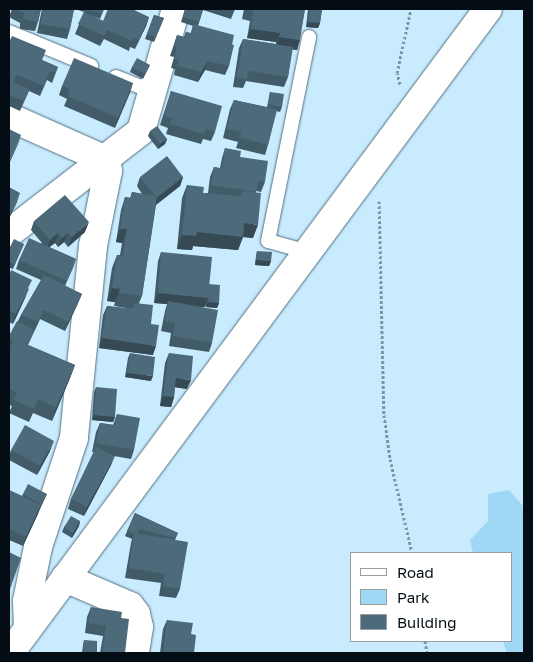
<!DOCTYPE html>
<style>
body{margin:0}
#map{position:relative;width:533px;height:662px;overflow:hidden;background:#c9ebfe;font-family:"Golos Text",sans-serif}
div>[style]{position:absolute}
.green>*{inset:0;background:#9fd8f5}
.path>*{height:3px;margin-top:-1.5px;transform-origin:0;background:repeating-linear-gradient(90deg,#7c95a3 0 2.5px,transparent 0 5px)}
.roads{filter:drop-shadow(0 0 1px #516f7f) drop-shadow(0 0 1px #516f7f)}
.service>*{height:14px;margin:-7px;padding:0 7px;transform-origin:7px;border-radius:7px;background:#fff}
.minor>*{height:28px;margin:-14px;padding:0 14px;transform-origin:14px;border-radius:14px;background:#fff}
.tertiary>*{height:28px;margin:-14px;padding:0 14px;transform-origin:14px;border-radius:14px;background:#fff}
.wall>*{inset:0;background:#415b69}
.shaded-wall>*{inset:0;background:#354a55}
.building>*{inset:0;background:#4c6a7a}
span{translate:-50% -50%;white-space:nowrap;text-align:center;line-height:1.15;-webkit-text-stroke:4.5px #fff;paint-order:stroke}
.frame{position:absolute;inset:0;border:10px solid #030d13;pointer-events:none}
.legend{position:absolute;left:350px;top:552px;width:162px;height:90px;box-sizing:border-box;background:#fff;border:1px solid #9a9ea1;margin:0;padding:6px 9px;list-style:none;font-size:15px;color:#030d13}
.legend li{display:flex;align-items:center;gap:10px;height:25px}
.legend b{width:25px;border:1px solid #9a9ea1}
</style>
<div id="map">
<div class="green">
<div style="clip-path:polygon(509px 490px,524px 507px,524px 653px,507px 653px,503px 641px,512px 641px,512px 553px,473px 553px,470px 540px,488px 521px,488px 494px)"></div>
</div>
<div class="path">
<div style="left:400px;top:84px;width:11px;rotate:-105deg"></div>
<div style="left:397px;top:73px;width:66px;rotate:-77.7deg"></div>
<div style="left:379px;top:201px;width:214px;rotate:88.7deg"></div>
<div style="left:384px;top:415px;width:44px;rotate:82.2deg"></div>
<div style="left:390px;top:459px;width:97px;rotate:76.8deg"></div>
<div style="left:425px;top:641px;width:12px;rotate:81deg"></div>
</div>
<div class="roads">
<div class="service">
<div style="left:9px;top:32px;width:89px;rotate:22.5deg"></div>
<div style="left:116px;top:77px;width:40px;rotate:22deg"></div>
<div style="left:308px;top:252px;width:41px;rotate:-164.6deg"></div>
<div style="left:268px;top:241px;width:208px;rotate:-78.6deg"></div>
</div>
<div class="minor">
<div style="left:9px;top:117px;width:106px;rotate:23.9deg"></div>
<div style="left:106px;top:160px;width:11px;rotate:80deg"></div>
<div style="left:108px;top:171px;width:76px;rotate:101.3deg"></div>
<div style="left:93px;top:246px;width:193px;rotate:95.7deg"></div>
<div style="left:74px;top:438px;width:115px;rotate:108.3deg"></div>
<div style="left:38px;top:547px;width:55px;rotate:101.5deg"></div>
<div style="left:27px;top:601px;width:27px;rotate:88deg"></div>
<div style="left:9px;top:233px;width:167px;rotate:-37.7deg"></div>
<div style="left:141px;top:131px;width:127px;rotate:-74deg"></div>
<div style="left:65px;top:578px;width:71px;rotate:23.3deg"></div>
<div style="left:130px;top:606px;width:10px;rotate:53deg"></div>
<div style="left:136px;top:614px;width:13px;rotate:77deg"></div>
<div style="left:139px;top:627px;width:26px;rotate:99deg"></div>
</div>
<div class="tertiary">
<div style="left:10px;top:653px;width:802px;rotate:-53.42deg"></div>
</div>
</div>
<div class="wall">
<div style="clip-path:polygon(12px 9px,41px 9px,38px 22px,35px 31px,20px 29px,20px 23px,9px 17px)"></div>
<div style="clip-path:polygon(42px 9px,74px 9px,70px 29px,67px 39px,37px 33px)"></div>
<div style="clip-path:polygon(75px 9px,104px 9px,100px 19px,91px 15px,103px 21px,149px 17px,146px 26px,135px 49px,130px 47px,129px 51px,104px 39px,100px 46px,75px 34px,84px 12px)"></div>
<div style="clip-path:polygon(185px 9px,235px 9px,231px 19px,203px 10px,198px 26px,232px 45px,229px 66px,225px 75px,205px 70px,198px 82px,174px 75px,175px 69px,171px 68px,174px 57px,170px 56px,177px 35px,184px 37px,186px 32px,191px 33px,193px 26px,181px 22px)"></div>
<div style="clip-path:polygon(244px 9px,305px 9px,297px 50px,292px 49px,288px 77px,284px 87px,246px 81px,243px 88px,233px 87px,239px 48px,243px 39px,276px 44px,276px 42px,247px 38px,250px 21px,242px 19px)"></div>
<div style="clip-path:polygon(308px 9px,322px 9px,320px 23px,318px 28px,306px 27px)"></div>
<div style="clip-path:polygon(154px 15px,164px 18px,154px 42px,145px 39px)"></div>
<div style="clip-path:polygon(9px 42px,42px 60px,58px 67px,52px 83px,47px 80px,40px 96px,29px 91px,20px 111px,9px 106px)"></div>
<div style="clip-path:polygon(150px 65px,143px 79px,130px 72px,132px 67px)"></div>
<div style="clip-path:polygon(133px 83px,115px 128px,64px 106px,67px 99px,59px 95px,62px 86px)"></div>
<div style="clip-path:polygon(171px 91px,215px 132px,211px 141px,203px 139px,201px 144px,166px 134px,168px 128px,160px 125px)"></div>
<div style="clip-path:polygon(270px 92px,282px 107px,280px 112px,276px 111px,268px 145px,265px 155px,236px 148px,238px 142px,223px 138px,230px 109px,234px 100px,267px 107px)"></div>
<div style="clip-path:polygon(150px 131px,167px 139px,165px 144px,158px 149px,148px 136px)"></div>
<div style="clip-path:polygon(225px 148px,240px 157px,265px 182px,261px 192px,256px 191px,253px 238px,243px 237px,238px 250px,193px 246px,192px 250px,177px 249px,182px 198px,187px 185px,203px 193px,208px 193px,210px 177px,214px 167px,220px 168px,222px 158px)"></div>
<div style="clip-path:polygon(140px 177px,183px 177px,180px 186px,156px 205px,142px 296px,139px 303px,151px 324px,153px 355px,99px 348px,103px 315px,107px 306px,132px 309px,114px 306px,115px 302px,107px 301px,112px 268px,117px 255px,120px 255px,122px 243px,116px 242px,121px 210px,125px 197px,130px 198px,132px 192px,142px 194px,137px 186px)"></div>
<div style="clip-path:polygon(34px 221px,85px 232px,68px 247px,64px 242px,58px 247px,55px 243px,49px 247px,76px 259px,65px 286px,82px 294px,78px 303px,65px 331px,40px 319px,28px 345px,75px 365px,70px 378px,52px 421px,33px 413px,29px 422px,9px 413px,12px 406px,9px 405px,9px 336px,18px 321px,21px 315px,41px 280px,16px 269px,19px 260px,42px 243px,31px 230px)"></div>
<div style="clip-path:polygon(24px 244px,13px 269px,10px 268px,9px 272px,9px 246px,10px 247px)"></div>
<div style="clip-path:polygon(257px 251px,271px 261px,269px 266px,255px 265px,256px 256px)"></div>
<div style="clip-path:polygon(161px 252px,209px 284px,219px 303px,217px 308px,206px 307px,206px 303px,205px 307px,199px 307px,212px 343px,209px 352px,169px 346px,171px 333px,161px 331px,165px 311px,167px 304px,154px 303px,158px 261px)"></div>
<div style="clip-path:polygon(9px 276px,28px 288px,25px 298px,13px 324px,9px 322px)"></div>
<div style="clip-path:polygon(130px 353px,151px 381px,125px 377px,128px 358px)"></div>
<div style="clip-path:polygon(169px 353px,187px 389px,175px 387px,174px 397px,171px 407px,160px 406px,165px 363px)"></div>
<div style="clip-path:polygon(96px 387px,115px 417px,113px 422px,92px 420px,94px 392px)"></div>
<div style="clip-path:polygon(117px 414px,134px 450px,131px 459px,114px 456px,111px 465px,84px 516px,68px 509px,71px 499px,94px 452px,92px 452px,96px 432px,100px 423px,113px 425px)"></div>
<div style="clip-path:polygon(11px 450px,50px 451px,37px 475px,9px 460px,9px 457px)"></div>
<div style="clip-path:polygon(9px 490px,22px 496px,23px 494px,47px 494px,23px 546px,9px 540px)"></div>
<div style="clip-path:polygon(135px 513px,178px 533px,175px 540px,180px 589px,176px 598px,159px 596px,161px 583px,125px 578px,131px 543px,132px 539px,125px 536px)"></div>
<div style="clip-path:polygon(80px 521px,79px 526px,72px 538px,62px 532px,64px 527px)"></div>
<div style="clip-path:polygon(91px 607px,121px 618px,125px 653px,100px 653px,103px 636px,85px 633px,87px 617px)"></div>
<div style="clip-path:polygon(167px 620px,191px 634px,194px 653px,160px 653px,163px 629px)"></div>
<div style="clip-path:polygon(84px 640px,97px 653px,82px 653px,83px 645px)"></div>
</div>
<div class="shaded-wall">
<div style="clip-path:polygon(149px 17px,146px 26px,135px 49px,139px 40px)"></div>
<div style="clip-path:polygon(308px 22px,320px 23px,318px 28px,306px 27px)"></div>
<div style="clip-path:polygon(251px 29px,280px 33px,276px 42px,247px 38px)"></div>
<div style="clip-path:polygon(279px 37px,300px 40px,297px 50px,276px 47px)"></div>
<div style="clip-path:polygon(208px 61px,205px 70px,198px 82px,201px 72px)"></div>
<div style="clip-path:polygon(133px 83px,130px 93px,115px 128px,118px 118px)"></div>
<div style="clip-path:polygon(21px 135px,18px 144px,9px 164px,9px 162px)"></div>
<div style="clip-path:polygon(167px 139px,165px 144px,158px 149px,160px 144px)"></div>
<div style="clip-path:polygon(183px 177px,180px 186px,153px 207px,157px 198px)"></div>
<div style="clip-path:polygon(20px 193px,17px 202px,9px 219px,9px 216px)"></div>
<div style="clip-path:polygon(89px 222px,85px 232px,68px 247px,72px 237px)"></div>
<div style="clip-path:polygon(244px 223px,258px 225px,253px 238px,243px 237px,238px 250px,193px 246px,192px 250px,177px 249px,182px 235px)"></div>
<div style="clip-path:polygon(120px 229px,127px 229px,122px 243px,116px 242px)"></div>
<div style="clip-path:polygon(58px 233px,55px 243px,47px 249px,50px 240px)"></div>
<div style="clip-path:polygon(68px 233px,64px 242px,58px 247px,62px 238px)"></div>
<div style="clip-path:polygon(76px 259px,73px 268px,63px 290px,67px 281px)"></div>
<div style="clip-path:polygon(256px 260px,271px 261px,269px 266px,255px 265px)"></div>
<div style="clip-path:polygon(112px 288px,120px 289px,115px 302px,107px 301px)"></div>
<div style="clip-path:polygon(29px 289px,25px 298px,13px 324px,16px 314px)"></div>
<div style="clip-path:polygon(158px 293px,208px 298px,205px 307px,168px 304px,168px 301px,167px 304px,154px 303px)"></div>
<div style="clip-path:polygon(82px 294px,78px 303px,65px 331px,68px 322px)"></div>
<div style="clip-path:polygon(208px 302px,219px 303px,217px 308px,206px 307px)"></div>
<div style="clip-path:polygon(44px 310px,40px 319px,34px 332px,38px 322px)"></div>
<div style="clip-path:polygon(102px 338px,156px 346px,153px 355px,99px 348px)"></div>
<div style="clip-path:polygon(75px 365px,70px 378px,52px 421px,56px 408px)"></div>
<div style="clip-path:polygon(127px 373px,153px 376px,151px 381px,125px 377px)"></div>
<div style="clip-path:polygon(176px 378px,191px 380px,187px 389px,173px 387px)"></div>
<div style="clip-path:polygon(163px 396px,174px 397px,171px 407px,160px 406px)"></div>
<div style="clip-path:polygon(94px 415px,115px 417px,113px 422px,92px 420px)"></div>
<div style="clip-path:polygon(54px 441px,50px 451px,37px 475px,40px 466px)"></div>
<div style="clip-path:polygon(115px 456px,111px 465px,84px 516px,87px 507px)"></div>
<div style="clip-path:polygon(41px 505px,38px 514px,23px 546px,26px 537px)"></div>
<div style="clip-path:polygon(80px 521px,79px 526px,72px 538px,73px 533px)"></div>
</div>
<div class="building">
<div style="clip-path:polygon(15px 9px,41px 9px,38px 22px,23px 19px,24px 13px)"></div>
<div style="clip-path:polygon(43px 9px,74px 9px,70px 29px,41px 24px)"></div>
<div style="clip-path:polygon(89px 9px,104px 9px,102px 14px)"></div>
<div style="clip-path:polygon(108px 9px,132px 9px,149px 17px,139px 40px,134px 38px,132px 41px,107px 30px,104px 36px,78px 24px,84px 12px,103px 21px)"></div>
<div style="clip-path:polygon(185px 9px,203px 9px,199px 22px,183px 17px)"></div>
<div style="clip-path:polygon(246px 9px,305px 9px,300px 40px,279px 37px,280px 33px,251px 29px,253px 11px,246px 10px)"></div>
<div style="clip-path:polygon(310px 9px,322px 9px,320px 23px,308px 22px)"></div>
<div style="clip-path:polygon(154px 15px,164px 18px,156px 37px,147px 34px)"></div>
<div style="clip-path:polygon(193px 24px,234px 35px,232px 45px,191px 33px)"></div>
<div style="clip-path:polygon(186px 32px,234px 45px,229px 66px,208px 61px,201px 72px,177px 66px,179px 60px,174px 59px,177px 47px,174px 46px,177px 35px,184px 37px)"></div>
<div style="clip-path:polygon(12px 36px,46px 50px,42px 60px,58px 67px,55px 73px,50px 71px,44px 86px,17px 75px,13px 82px,29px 89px,24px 101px,9px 95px,9px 42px)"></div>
<div style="clip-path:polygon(243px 39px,293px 47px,288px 77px,248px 71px,247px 79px,237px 77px)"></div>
<div style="clip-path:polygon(74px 58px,133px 83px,118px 118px,68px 96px,70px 89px,62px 86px)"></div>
<div style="clip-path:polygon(137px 58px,150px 65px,145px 74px,132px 67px)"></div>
<div style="clip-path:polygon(171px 91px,222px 106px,215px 132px,206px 129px,204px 134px,170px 124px,172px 118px,164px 116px)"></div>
<div style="clip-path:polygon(270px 92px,284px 94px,282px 107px,268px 104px)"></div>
<div style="clip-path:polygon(234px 100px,277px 110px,268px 145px,240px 138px,241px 132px,227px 129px)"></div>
<div style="clip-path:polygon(157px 126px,167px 139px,160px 144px,150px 131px)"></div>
<div style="clip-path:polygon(9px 129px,21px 135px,9px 162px)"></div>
<div style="clip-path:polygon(225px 148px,241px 151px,240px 157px,268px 161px,265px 182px,258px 181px,256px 192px,211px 185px,214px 167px,222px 169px)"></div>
<div style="clip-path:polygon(167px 156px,183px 177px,157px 197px,157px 196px,155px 196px,140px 177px)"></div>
<div style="clip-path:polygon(187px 185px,204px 187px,203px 193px,242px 196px,242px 191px,261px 193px,258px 225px,244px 223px,243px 237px,197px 232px,196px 236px,182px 235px)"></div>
<div style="clip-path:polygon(9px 187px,20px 193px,9px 216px)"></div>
<div style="clip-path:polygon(132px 192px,157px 196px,142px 296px,119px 293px,120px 289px,112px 288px,117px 255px,123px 256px,127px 229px,120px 229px,125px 197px,131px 198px)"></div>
<div style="clip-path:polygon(65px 195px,89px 222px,72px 237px,68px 233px,62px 238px,58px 233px,50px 240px,34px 221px)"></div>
<div style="clip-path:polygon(29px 238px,76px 259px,67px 281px,19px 260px)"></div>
<div style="clip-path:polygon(14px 239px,24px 244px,14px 264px,9px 262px,9px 246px,10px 247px)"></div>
<div style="clip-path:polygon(257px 251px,272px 252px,271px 261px,256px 260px)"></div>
<div style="clip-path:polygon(161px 252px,212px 257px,208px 298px,158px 293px)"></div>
<div style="clip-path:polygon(11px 270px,32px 280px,28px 288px,9px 279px,9px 276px)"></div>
<div style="clip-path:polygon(44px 275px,82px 294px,68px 322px,44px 310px,38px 322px,21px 315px)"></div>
<div style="clip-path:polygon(9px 279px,29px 289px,16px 314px,9px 310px)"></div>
<div style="clip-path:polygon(209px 284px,220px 285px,219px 303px,208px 302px)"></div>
<div style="clip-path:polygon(168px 301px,218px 310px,212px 343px,173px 336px,175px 323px,165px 321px)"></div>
<div style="clip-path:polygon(134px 303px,153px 305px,151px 324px,159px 325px,156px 346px,102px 338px,107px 306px,133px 309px)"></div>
<div style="clip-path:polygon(17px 321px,34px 330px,27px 344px,14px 339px,13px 341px,9px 339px,9px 336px)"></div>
<div style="clip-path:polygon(14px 339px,75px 365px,56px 408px,38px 399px,34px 409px,14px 400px,17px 393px,9px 389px,9px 345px,11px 346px)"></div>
<div style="clip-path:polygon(130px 353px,155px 357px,153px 376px,127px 373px)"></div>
<div style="clip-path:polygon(169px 353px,193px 356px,191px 380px,176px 378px,174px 397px,163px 396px)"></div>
<div style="clip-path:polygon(96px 387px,117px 389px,115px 417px,94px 415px)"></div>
<div style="clip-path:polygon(117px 414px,140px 418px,134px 450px,96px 443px,100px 423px,115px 425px)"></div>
<div style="clip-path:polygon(25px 425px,54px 441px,40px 466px,11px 450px)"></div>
<div style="clip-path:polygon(96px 447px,115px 456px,87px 507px,71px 499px)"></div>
<div style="clip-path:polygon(28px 484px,47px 494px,41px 504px,23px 494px)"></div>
<div style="clip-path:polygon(9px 490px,41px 505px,26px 537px,9px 529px)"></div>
<div style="clip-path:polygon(135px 513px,178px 533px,175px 538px,139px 529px,137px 534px,134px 533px,134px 534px,127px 531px)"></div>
<div style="clip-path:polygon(71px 516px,80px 521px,73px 533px,64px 527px)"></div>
<div style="clip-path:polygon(134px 533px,188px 542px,180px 589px,163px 586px,165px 574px,129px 568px)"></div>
<div style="clip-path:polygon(9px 552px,21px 558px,9px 592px)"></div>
<div style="clip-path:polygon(91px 607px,122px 612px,121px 618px,129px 619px,125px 653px,102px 653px,106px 626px,88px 623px)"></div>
<div style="clip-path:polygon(167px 620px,193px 623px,191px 634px,196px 635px,194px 653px,170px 653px,163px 652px)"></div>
<div style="clip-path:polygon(84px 640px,97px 641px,97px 653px,83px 653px)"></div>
</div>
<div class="frame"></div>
<ul class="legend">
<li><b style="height:6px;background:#fff"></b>Road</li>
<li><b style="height:14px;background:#9fd8f5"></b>Park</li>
<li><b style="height:14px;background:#4c6a7a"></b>Building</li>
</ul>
</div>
